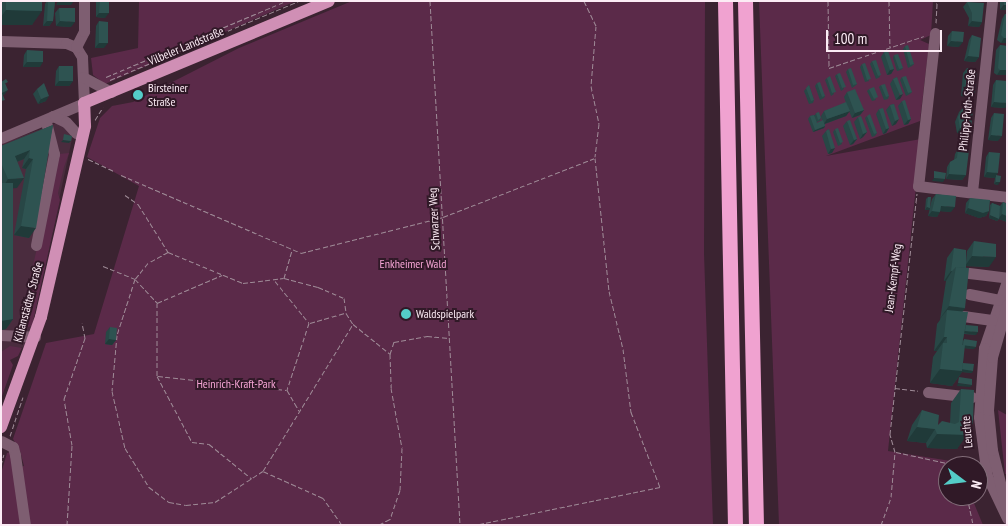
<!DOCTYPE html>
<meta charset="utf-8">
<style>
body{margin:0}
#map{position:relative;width:1008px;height:526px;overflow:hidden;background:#3b2331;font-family:"PT Sans Narrow",sans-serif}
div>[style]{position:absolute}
.built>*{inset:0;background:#4a2c3e}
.green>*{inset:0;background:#5b2a49}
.path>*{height:1px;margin-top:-0.5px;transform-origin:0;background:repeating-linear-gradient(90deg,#9f8b97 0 5px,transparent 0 7.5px)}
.minor>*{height:11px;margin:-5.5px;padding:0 5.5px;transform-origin:5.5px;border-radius:5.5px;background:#7e5e71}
.major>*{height:12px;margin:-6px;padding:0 6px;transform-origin:6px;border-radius:6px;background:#d08fb5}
.highway>*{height:15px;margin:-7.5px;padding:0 7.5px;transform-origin:7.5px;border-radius:7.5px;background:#f0a2d0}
.wall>*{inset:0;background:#284746}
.shaded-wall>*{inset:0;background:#203a39}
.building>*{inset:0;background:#2e5351}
.dots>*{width:14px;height:14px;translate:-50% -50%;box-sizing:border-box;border:2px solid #301927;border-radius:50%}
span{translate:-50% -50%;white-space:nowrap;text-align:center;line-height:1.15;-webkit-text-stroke:4px #301927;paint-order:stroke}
.street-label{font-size:12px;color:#fcecf5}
.poi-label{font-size:12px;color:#fcecf5}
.left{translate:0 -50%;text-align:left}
.park-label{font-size:12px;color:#f6a5d5}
.frame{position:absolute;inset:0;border:2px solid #fcecf5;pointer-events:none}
.north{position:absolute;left:938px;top:456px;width:50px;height:50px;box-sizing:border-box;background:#301927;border:1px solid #826d79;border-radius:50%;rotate:105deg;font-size:14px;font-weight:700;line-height:20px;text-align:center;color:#fcecf5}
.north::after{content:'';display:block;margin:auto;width:18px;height:22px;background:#54cdc8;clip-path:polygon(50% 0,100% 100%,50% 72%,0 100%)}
.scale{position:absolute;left:826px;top:30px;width:116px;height:22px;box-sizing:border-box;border:2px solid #fcecf5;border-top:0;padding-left:6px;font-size:15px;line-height:18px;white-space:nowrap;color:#fcecf5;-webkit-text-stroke:4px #301927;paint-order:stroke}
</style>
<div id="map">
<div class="built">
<div style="clip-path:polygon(57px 123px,71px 131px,72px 139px,32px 326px,25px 347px,1px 352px,1px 144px)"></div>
</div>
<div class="green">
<div style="clip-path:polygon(139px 1px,296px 1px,105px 84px,93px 75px,91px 58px,138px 48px)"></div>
<div style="clip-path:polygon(352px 1px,705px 1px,704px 253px,713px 525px,1px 525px,2px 470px,7px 453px,10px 452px,14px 468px,24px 466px,20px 451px,13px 439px,46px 343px,94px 334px,139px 186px,87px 157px,100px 118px,112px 106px,133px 102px,239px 48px)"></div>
<div style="clip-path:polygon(759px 1px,933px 1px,931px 35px,920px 40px,929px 44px,920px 121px,826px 156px,921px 139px,888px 451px,957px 462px,959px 466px,948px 466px,948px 496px,971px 496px,983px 525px,779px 525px)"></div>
<div style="clip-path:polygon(69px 153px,64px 167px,58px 193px,60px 200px,32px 326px,22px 329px,19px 325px,59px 154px)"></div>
<div style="clip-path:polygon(10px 346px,22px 348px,18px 356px,10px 360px,13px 365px,1px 399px,1px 352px)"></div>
<div style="clip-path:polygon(998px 410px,1007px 415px,1007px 474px,1005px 474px)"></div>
</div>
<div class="path">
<div style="left:430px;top:1px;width:525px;rotate:86.72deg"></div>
<div style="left:584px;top:1px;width:28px;rotate:64deg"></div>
<div style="left:596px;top:26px;width:60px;rotate:94.8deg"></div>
<div style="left:591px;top:86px;width:39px;rotate:78deg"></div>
<div style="left:599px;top:124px;width:33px;rotate:97deg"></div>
<div style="left:828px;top:1px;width:67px;rotate:89.1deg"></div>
<div style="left:829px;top:68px;width:100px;rotate:-18.6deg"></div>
<div style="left:889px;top:1px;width:46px;rotate:88.8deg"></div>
<div style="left:936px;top:23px;width:22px;rotate:-87deg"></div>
<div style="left:106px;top:77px;width:195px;rotate:-22.9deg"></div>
<div style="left:110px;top:80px;width:205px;rotate:-22.7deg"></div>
<div style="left:95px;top:120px;width:15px;rotate:-58deg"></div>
<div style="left:88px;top:159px;width:29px;rotate:25deg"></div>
<div style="left:121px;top:175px;width:196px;rotate:23.4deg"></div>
<div style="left:301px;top:253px;width:146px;rotate:-14.2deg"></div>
<div style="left:443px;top:217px;width:163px;rotate:-21.2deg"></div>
<div style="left:595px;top:158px;width:134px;rotate:84deg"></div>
<div style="left:609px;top:291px;width:60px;rotate:76.4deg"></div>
<div style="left:623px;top:349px;width:64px;rotate:82.8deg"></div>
<div style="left:631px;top:412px;width:80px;rotate:68.9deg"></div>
<div style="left:660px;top:487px;width:189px;rotate:168.4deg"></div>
<div style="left:125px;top:195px;width:16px;rotate:35deg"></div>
<div style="left:138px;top:204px;width:57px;rotate:58deg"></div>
<div style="left:168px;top:252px;width:81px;rotate:22.5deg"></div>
<div style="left:243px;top:283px;width:41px;rotate:-7deg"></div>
<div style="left:284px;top:278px;width:29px;rotate:-74deg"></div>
<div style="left:168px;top:252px;width:23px;rotate:151deg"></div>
<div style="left:148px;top:263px;width:21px;rotate:129deg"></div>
<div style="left:135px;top:279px;width:59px;rotate:107.8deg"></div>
<div style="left:117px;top:335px;width:56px;rotate:95.1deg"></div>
<div style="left:112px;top:391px;width:58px;rotate:77.2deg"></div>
<div style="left:125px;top:448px;width:46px;rotate:58.4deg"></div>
<div style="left:149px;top:487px;width:25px;rotate:37deg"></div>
<div style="left:169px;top:502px;width:17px;rotate:10deg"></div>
<div style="left:186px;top:505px;width:29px;rotate:-6deg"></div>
<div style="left:215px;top:502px;width:57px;rotate:-32.9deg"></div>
<div style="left:103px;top:266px;width:35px;rotate:22deg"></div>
<div style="left:135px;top:279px;width:33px;rotate:47deg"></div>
<div style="left:157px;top:303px;width:71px;rotate:-23.3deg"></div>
<div style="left:284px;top:278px;width:35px;rotate:15deg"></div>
<div style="left:318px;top:287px;width:28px;rotate:23deg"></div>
<div style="left:344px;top:298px;width:15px;rotate:82deg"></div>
<div style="left:346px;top:313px;width:13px;rotate:58deg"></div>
<div style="left:353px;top:324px;width:48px;rotate:39deg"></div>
<div style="left:390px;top:354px;width:34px;rotate:88deg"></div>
<div style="left:391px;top:388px;width:61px;rotate:79.6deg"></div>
<div style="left:402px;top:448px;width:42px;rotate:92.7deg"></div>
<div style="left:400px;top:490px;width:31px;rotate:109deg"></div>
<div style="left:390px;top:519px;width:13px;rotate:153deg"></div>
<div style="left:275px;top:281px;width:54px;rotate:51deg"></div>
<div style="left:309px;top:323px;width:71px;rotate:108.2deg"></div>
<div style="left:287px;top:390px;width:24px;rotate:60deg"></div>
<div style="left:157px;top:303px;width:73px;rotate:90deg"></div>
<div style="left:157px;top:376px;width:75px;rotate:62.1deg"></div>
<div style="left:192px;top:442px;width:17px;rotate:7deg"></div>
<div style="left:209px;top:444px;width:55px;rotate:39.1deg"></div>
<div style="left:310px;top:323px;width:37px;rotate:-16deg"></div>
<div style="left:390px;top:354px;width:13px;rotate:-72deg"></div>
<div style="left:394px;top:342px;width:34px;rotate:-10deg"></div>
<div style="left:427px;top:336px;width:22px;rotate:5deg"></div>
<div style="left:158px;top:376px;width:129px;rotate:6.2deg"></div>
<div style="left:895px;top:388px;width:23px;rotate:7deg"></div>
<div style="left:10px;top:436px;width:41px;rotate:-71.6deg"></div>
<div style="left:896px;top:452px;width:66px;rotate:12.3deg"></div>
<div style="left:1px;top:465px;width:11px;rotate:-75deg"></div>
<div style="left:967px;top:496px;width:30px;rotate:78deg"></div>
<div style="left:67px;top:525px;width:80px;rotate:-86.4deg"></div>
<div style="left:72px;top:445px;width:47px;rotate:-99.9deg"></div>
<div style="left:64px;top:399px;width:65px;rotate:-71deg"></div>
<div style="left:85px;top:338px;width:15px;rotate:-101deg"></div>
<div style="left:342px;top:525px;width:33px;rotate:-125deg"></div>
<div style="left:323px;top:498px;width:66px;rotate:-155.8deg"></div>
<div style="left:263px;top:471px;width:172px;rotate:-58.5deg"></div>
<div style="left:881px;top:525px;width:30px;rotate:-70deg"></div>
<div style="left:891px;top:497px;width:45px;rotate:-84.9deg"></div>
<div style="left:895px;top:452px;width:19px;rotate:-106deg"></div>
<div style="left:890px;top:434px;width:242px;rotate:-83.6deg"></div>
</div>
<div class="minor">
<div style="left:935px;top:33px;width:154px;rotate:96.3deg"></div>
<div style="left:918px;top:186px;width:90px;rotate:7deg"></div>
<div style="left:1px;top:41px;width:65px;rotate:1.8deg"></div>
<div style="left:66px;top:43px;width:11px;rotate:22deg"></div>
<div style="left:76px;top:47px;width:12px;rotate:59deg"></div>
<div style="left:82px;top:57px;width:46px;rotate:87.5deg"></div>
<div style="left:84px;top:103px;width:90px;rotate:157.1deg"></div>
<div style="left:76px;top:47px;width:18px;rotate:-63deg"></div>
<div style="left:84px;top:31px;width:30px;rotate:-90deg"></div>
<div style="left:83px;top:77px;width:32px;rotate:28deg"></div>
<div style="left:53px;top:116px;width:14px;rotate:25deg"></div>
<div style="left:66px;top:122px;width:15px;rotate:48deg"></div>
<div style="left:972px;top:192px;width:192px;rotate:-84deg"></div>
<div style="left:36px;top:245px;width:93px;rotate:-78.8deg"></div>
<div style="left:54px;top:154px;width:34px;rotate:-104deg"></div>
<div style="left:969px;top:273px;width:38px;rotate:7deg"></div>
<div style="left:1007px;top:281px;width:71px;rotate:108.9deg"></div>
<div style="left:984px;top:348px;width:69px;rotate:94.1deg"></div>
<div style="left:979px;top:417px;width:60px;rotate:82.3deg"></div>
<div style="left:987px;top:476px;width:47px;rotate:64.5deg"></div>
<div style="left:969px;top:294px;width:31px;rotate:11deg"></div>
<div style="left:963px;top:316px;width:29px;rotate:8deg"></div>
<div style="left:1px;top:335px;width:34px;rotate:3deg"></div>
<div style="left:928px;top:392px;width:44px;rotate:6.5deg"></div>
<div style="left:1px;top:441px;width:13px;rotate:27deg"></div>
<div style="left:13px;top:447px;width:8px;rotate:76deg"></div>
<div style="left:15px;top:455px;width:71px;rotate:81.9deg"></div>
<div style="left:1006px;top:507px;width:59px;rotate:-103.8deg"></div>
<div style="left:992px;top:450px;width:40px;rotate:-95.7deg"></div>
<div style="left:988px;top:410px;width:53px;rotate:-85.7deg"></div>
<div style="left:992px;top:357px;width:54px;rotate:-73.9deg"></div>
</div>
<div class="major">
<div style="left:84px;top:103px;width:265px;rotate:-22.6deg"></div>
<div style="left:1px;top:427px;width:117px;rotate:-70deg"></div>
<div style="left:41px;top:317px;width:196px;rotate:-77deg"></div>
<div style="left:85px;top:126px;width:23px;rotate:-92deg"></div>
</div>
<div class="highway">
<div style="left:725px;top:1px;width:524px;rotate:88.91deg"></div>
<div style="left:745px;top:1px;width:524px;rotate:88.8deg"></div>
</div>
<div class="wall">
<div style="clip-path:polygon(1px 1px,42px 1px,32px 25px,1px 25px)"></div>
<div style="clip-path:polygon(47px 1px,55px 1px,53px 21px,49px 26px,43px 26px,45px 4px)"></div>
<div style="clip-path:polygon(96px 1px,109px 1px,105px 18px,96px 17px)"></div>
<div style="clip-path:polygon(1000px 1px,1007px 1px,1000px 10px)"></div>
<div style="clip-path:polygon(967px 2px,982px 22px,979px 27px,968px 26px,969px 18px,963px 7px)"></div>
<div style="clip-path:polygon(59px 8px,71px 27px,56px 26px,55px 13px)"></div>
<div style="clip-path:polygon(1005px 14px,1007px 43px,1001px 43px,997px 40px,1002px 19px)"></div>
<div style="clip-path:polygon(99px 21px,104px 48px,95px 48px,96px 26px)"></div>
<div style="clip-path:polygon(952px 31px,959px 47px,947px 46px,948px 36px)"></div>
<div style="clip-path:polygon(972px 35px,979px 57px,975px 62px,964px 61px,969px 40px)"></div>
<div style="clip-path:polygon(1000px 45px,1007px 46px,1007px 75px,997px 75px,994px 73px,996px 50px)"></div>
<div style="clip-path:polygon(905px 46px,914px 64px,912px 66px,908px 68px,903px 49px)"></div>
<div style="clip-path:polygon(27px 50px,40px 67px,23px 67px,24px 55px)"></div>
<div style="clip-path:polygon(884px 52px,894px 69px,891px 74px,887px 75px,881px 57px)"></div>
<div style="clip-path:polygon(894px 55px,903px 68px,901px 70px,897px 71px,893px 58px)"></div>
<div style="clip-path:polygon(872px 61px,880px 77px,876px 79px,870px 64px)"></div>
<div style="clip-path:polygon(862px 64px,869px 81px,865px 82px,860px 67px)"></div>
<div style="clip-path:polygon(59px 66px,73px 81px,69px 86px,55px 86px,56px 71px)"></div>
<div style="clip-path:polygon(967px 68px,975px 92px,971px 97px,961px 96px,963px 73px)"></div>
<div style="clip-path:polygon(848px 69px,857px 84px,855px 86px,852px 88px,846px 72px)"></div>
<div style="clip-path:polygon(837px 74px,844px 89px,841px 91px,835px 76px)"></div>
<div style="clip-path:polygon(897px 77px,900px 99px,896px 100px,890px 84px,893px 79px)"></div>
<div style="clip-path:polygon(902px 77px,912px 92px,910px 94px,906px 96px,900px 80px)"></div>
<div style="clip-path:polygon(827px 78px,834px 94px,831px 96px,825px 80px)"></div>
<div style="clip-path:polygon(996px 80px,1005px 108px,991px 107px,993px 85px)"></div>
<div style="clip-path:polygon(817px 83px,825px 96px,824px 98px,820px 100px,815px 86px)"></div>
<div style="clip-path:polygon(809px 85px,814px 100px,813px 103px,809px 104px,804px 91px)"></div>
<div style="clip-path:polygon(881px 85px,889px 96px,888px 99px,884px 100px,879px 87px)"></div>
<div style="clip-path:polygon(37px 89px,46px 101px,38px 104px,33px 94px)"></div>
<div style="clip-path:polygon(869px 89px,876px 100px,872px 101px,867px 91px)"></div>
<div style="clip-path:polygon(847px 92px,864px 110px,860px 115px,852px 118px,849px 111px,846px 116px,825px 124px,825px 126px,824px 128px,813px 132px,808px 119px,810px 116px,815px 115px,816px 113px,821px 118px,820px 121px,817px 122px,817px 123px,822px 121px,821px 116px,824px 111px,846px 103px,844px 97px)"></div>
<div style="clip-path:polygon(902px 101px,911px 119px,908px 124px,904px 125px,898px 106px)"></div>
<div style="clip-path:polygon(894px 104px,896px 124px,892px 126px,886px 110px,890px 105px)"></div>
<div style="clip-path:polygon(963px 108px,968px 135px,957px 133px,955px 122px,959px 112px)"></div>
<div style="clip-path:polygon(879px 109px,889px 128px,886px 133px,883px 134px,876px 114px)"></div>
<div style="clip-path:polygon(994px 113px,998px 141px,988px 140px,991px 118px)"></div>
<div style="clip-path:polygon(867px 116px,877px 133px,875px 136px,872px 137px,865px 118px)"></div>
<div style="clip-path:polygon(858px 117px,867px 132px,863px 137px,860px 139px,854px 122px)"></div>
<div style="clip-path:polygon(847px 121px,857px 139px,853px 144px,850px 145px,843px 126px)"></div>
<div style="clip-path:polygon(53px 125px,29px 238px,14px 235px,26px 169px,22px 168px,24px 159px,17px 162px,17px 188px,13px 188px,13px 319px,6px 329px,1px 330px,1px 146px)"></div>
<div style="clip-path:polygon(829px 129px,832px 153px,828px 154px,822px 136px,826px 131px)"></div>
<div style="clip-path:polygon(835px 129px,842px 144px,838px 146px,833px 132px)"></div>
<div style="clip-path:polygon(958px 149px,966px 175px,962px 180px,946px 179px,947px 167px,950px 162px,954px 160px,955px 154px)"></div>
<div style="clip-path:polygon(989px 152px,996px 175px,998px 185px,994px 184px,995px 178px,984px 177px,986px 157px)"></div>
<div style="clip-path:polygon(936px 194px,951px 212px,940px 211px,937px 217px,928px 216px,930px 208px,929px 210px,925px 210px,926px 199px,928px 197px,930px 207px,932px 199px)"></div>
<div style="clip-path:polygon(970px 198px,989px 211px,986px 216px,979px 218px,965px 213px,966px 203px)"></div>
<div style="clip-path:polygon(1003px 202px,1007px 204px,1007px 222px,999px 219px,997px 221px,989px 218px,990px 205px,992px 203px,1000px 206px)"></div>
<div style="clip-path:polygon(974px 241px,989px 267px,966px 266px,965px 308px,962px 312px,966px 325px,976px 335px,964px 334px,963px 340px,974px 349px,964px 348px,963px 363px,972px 373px,962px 372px,952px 386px,930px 383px,933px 357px,937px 351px,934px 351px,937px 324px,940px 320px,946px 281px,944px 281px,947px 258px,954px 248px,966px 261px,967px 251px)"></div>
<div style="clip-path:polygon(110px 327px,116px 340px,112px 345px,105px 344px,106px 332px)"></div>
<div style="clip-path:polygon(961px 389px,973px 423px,957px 449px,927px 448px,926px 443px,907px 441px,912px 425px,922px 410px,938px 425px,950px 423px,951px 403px)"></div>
</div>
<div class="shaded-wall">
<div style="clip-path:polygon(58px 1px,74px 1px,71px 5px,56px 5px)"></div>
<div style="clip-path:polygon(1004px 5px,1007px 5px,1007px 10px,1000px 10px)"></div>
<div style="clip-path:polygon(6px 10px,42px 11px,32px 25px,1px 25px,1px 17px)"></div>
<div style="clip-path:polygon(99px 13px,109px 13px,105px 18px,96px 17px)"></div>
<div style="clip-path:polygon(47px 21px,53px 21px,49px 26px,43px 26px)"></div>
<div style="clip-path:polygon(60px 21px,75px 22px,71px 27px,56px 26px)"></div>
<div style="clip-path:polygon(972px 21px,982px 22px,979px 27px,968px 26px)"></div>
<div style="clip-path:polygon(1004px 38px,1007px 38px,1007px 43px,1001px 43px)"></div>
<div style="clip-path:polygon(951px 41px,963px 42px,959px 47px,947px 46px)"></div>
<div style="clip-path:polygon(99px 43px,108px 43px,104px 48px,95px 48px)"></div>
<div style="clip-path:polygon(968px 56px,979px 57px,975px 62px,964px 61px)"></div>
<div style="clip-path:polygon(27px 62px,43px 62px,40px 67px,23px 67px)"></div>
<div style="clip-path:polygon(894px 69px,891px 74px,887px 75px,890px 70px)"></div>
<div style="clip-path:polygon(1000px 70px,1007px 70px,1007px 75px,997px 75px)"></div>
<div style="clip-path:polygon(59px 81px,73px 81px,69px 86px,55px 86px)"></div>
<div style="clip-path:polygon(8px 90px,4px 95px,1px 96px,2px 93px)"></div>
<div style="clip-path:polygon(964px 91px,975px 92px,971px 97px,961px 96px)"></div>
<div style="clip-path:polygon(903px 94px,900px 99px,896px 100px,900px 95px)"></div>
<div style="clip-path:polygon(49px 96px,46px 101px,38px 104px,41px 99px)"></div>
<div style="clip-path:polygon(994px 102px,1007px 103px,1007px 106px,1005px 108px,991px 107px)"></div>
<div style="clip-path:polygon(864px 110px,860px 115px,852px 118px,855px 113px)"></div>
<div style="clip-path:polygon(850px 111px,846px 116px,824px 124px,827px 119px)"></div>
<div style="clip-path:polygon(899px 119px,896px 124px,892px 126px,895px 121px)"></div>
<div style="clip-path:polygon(911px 119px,908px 124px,904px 125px,908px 120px)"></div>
<div style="clip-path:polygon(825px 126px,824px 128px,813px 132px,815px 130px)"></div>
<div style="clip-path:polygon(889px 128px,886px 133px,883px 134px,886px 129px)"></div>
<div style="clip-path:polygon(960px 128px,971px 130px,968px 135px,957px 133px)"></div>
<div style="clip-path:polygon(867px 132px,863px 137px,860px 139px,863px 134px)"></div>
<div style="clip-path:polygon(991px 135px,1002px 136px,998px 141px,988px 140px)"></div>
<div style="clip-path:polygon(857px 139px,853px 144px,850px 145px,854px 140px)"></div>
<div style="clip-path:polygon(63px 140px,71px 141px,69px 143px,61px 142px)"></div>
<div style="clip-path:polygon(835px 148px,832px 153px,828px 154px,831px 149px)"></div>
<div style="clip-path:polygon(30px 150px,24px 159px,8px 165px,15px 156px)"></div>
<div style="clip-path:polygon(29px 158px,33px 159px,26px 169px,22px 168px)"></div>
<div style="clip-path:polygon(987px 172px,998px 173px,995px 178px,984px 177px)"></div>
<div style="clip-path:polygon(949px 174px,966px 175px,962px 180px,946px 179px)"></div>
<div style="clip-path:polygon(24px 178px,17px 188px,2px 189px,8px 179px)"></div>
<div style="clip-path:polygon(934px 178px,945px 179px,943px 182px,932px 181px)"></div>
<div style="clip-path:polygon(996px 182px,1000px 182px,998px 185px,994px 184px)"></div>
<div style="clip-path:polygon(941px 206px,955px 207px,951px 212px,937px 211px)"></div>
<div style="clip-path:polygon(927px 207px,930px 208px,929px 210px,925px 210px)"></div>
<div style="clip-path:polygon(968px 208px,989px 211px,986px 216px,979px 218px,965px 213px)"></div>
<div style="clip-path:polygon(932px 211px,940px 212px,937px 217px,928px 216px)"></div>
<div style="clip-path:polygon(1002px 214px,1007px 216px,1007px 222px,999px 219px,997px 221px,989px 218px,990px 215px,999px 218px)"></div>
<div style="clip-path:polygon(21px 226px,36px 228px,29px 238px,14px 235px)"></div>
<div style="clip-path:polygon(972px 256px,996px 257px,989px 267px,965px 266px)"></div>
<div style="clip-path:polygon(951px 271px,952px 271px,946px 281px,944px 281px)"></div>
<div style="clip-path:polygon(949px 306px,965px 308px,955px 322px,947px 310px,939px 320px)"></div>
<div style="clip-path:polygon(13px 319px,6px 329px,1px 330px,1px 321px)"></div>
<div style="clip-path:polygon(964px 331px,978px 332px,976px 335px,963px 333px)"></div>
<div style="clip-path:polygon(944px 337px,947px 337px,937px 351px,934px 351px)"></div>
<div style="clip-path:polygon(109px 339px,116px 340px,112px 345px,105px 344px)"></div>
<div style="clip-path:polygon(963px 345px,976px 347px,974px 349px,961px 348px)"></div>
<div style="clip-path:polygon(940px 369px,960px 369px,973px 371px,972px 373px,962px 372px,952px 386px,930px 383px)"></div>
<div style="clip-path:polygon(958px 383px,972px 385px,970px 387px,957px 386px)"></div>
<div style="clip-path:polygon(973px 423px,965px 435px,967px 435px,957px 449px,927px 448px,937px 434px)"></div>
<div style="clip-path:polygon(917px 427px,935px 429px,926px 443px,907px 441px)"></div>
</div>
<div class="building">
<div style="clip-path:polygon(6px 1px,42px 1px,42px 11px,6px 10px)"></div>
<div style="clip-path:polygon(48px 1px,55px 1px,53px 21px,47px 21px)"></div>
<div style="clip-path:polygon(100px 1px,109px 1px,109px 13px,99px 13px)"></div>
<div style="clip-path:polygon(1004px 1px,1007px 1px,1007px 5px,1004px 5px)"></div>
<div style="clip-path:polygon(967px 2px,984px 3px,982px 22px,972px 21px,972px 13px)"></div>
<div style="clip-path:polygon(59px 8px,75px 8px,75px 22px,60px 21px)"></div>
<div style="clip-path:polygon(1005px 14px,1007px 14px,1007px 38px,1004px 38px,1001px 35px)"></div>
<div style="clip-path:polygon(99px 21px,108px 22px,108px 43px,99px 43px)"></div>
<div style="clip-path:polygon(952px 31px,964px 32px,963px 42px,951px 41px)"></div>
<div style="clip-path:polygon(972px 35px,981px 38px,979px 57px,968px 56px)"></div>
<div style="clip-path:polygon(908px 45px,914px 64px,910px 65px,905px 46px)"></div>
<div style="clip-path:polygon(1000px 45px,1007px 46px,1007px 70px,1000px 70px,998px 68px)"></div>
<div style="clip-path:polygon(27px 50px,43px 51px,43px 62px,27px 62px)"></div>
<div style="clip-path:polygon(888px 51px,894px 69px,890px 70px,884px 52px)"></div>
<div style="clip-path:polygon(898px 54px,903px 68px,899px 69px,894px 55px)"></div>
<div style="clip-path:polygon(876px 60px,881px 75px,878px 76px,872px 61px)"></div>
<div style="clip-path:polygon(865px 63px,871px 79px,867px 80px,862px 64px)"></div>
<div style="clip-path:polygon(59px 66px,73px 66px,73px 81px,59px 81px)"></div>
<div style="clip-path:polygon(851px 68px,857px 84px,853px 85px,848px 69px)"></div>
<div style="clip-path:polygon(967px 68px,977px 71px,975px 92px,964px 91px)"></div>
<div style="clip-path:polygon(840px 73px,846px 87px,842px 88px,837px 74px)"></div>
<div style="clip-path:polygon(830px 76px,836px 92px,832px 93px,827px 78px)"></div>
<div style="clip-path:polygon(906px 76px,912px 92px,908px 93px,902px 77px)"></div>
<div style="clip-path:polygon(897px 77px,903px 94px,900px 95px,893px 79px)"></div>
<div style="clip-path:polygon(6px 79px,8px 82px,2px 85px,1px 82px)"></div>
<div style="clip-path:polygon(996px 80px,1007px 81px,1007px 103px,994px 102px)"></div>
<div style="clip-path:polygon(820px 82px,825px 96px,822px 97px,817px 83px)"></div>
<div style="clip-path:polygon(5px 83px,8px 90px,2px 93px,5px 100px,1px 101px,1px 85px)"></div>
<div style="clip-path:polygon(44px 83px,49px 96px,41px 99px,37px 89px)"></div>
<div style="clip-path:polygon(885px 84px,889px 96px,886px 97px,881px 85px)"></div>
<div style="clip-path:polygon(809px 85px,814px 100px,811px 101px,806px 88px)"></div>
<div style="clip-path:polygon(874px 87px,878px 97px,874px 99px,869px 89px)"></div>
<div style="clip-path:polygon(855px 89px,864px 110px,855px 113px,847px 92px)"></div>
<div style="clip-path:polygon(905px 100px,911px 119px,908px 120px,902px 101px)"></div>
<div style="clip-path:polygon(846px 102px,850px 111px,827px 119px,824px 111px)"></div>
<div style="clip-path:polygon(894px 104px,899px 119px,895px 121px,890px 105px)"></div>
<div style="clip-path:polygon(883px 108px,889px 128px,886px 129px,879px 109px)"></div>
<div style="clip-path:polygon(963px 108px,973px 109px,971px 130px,960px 128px,958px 117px)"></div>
<div style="clip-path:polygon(819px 112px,821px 118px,818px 120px,816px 113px)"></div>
<div style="clip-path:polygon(994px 113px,1004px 114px,1002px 136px,991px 135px)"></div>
<div style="clip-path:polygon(870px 114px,877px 133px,874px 134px,867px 116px)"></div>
<div style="clip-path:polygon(814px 115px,817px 123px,823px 120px,825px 126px,815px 130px,810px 116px)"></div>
<div style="clip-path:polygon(861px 116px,867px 132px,863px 134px,858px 117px)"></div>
<div style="clip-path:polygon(850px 120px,857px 139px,854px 140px,847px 121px)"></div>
<div style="clip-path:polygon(53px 125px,36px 228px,21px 226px,33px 159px,29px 158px,30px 150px,15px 156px,24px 178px,8px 179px,1px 163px,1px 146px)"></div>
<div style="clip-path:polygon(838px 128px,843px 142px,840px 143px,835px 129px)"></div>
<div style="clip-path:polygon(829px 129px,835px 148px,831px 149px,826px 131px)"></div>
<div style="clip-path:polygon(64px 134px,72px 136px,71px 141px,63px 140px)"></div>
<div style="clip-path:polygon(958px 149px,969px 150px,966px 175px,949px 174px,950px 162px,957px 158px)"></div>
<div style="clip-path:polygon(989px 152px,1000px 153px,998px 173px,987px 172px)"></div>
<div style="clip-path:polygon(934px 171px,946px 173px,945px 179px,934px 178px)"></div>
<div style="clip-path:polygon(996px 175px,1001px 176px,1000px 182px,996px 182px)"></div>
<div style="clip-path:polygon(1px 183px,13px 183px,13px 319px,1px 321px)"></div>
<div style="clip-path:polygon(936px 194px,956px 196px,955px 207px,941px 206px,940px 212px,932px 211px)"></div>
<div style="clip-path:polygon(928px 197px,931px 197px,930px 208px,927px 207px)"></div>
<div style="clip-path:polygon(970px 198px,990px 200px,989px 211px,983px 213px,968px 208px)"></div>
<div style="clip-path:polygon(1003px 202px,1007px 204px,1007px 216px,1002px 214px)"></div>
<div style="clip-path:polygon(992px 203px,1000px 206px,999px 219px,990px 215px)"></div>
<div style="clip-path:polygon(974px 241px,996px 244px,996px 257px,972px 256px)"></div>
<div style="clip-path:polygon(954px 248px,966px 250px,966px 268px,956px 267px,952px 271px,951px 271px)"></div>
<div style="clip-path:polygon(956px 267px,969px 268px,965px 308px,949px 306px)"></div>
<div style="clip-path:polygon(947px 310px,968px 312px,962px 345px,965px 345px,962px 371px,940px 369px,943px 343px,947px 343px,947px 337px,944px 337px)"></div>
<div style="clip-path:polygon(966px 325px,978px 326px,978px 332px,965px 331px)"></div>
<div style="clip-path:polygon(110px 327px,117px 328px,116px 340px,109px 339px)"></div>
<div style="clip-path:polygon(964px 339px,977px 341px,976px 347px,963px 345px)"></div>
<div style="clip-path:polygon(963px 363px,974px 364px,973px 371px,962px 369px)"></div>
<div style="clip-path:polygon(959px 377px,972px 379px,972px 385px,958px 383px)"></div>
<div style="clip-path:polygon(961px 389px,974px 390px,973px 423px,968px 425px,967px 435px,937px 434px,935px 429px,917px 427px,922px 410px,939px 415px,938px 425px,942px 421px,955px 424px,959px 422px)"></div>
</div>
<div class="dots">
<div style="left:138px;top:95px;background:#54cdc8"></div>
<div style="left:406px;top:314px;background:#54cdc8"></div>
</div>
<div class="street-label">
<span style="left:186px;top:46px;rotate:-23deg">Vilbeler Landstraße</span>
<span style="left:967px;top:110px;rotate:-84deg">Philipp-Puth-Straße</span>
<span style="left:434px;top:219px;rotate:-93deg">Schwarzer Weg</span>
<span style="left:893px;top:278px;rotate:-83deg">Jean-Kempf-Weg</span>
<span style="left:28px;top:302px;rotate:-75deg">Kilianstädter Straße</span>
<span style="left:967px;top:432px;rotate:-95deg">Leuchte</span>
</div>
<div class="poi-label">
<span class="left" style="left:148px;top:95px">Birsteiner<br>Straße</span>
<span class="left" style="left:416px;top:314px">Waldspielpark</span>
</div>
<div class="park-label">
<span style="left:413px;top:264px">Enkheimer Wald</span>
<span style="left:236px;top:384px">Heinrich-Kraft-Park</span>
</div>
<div class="frame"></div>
<div class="north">N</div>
<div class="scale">100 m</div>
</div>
